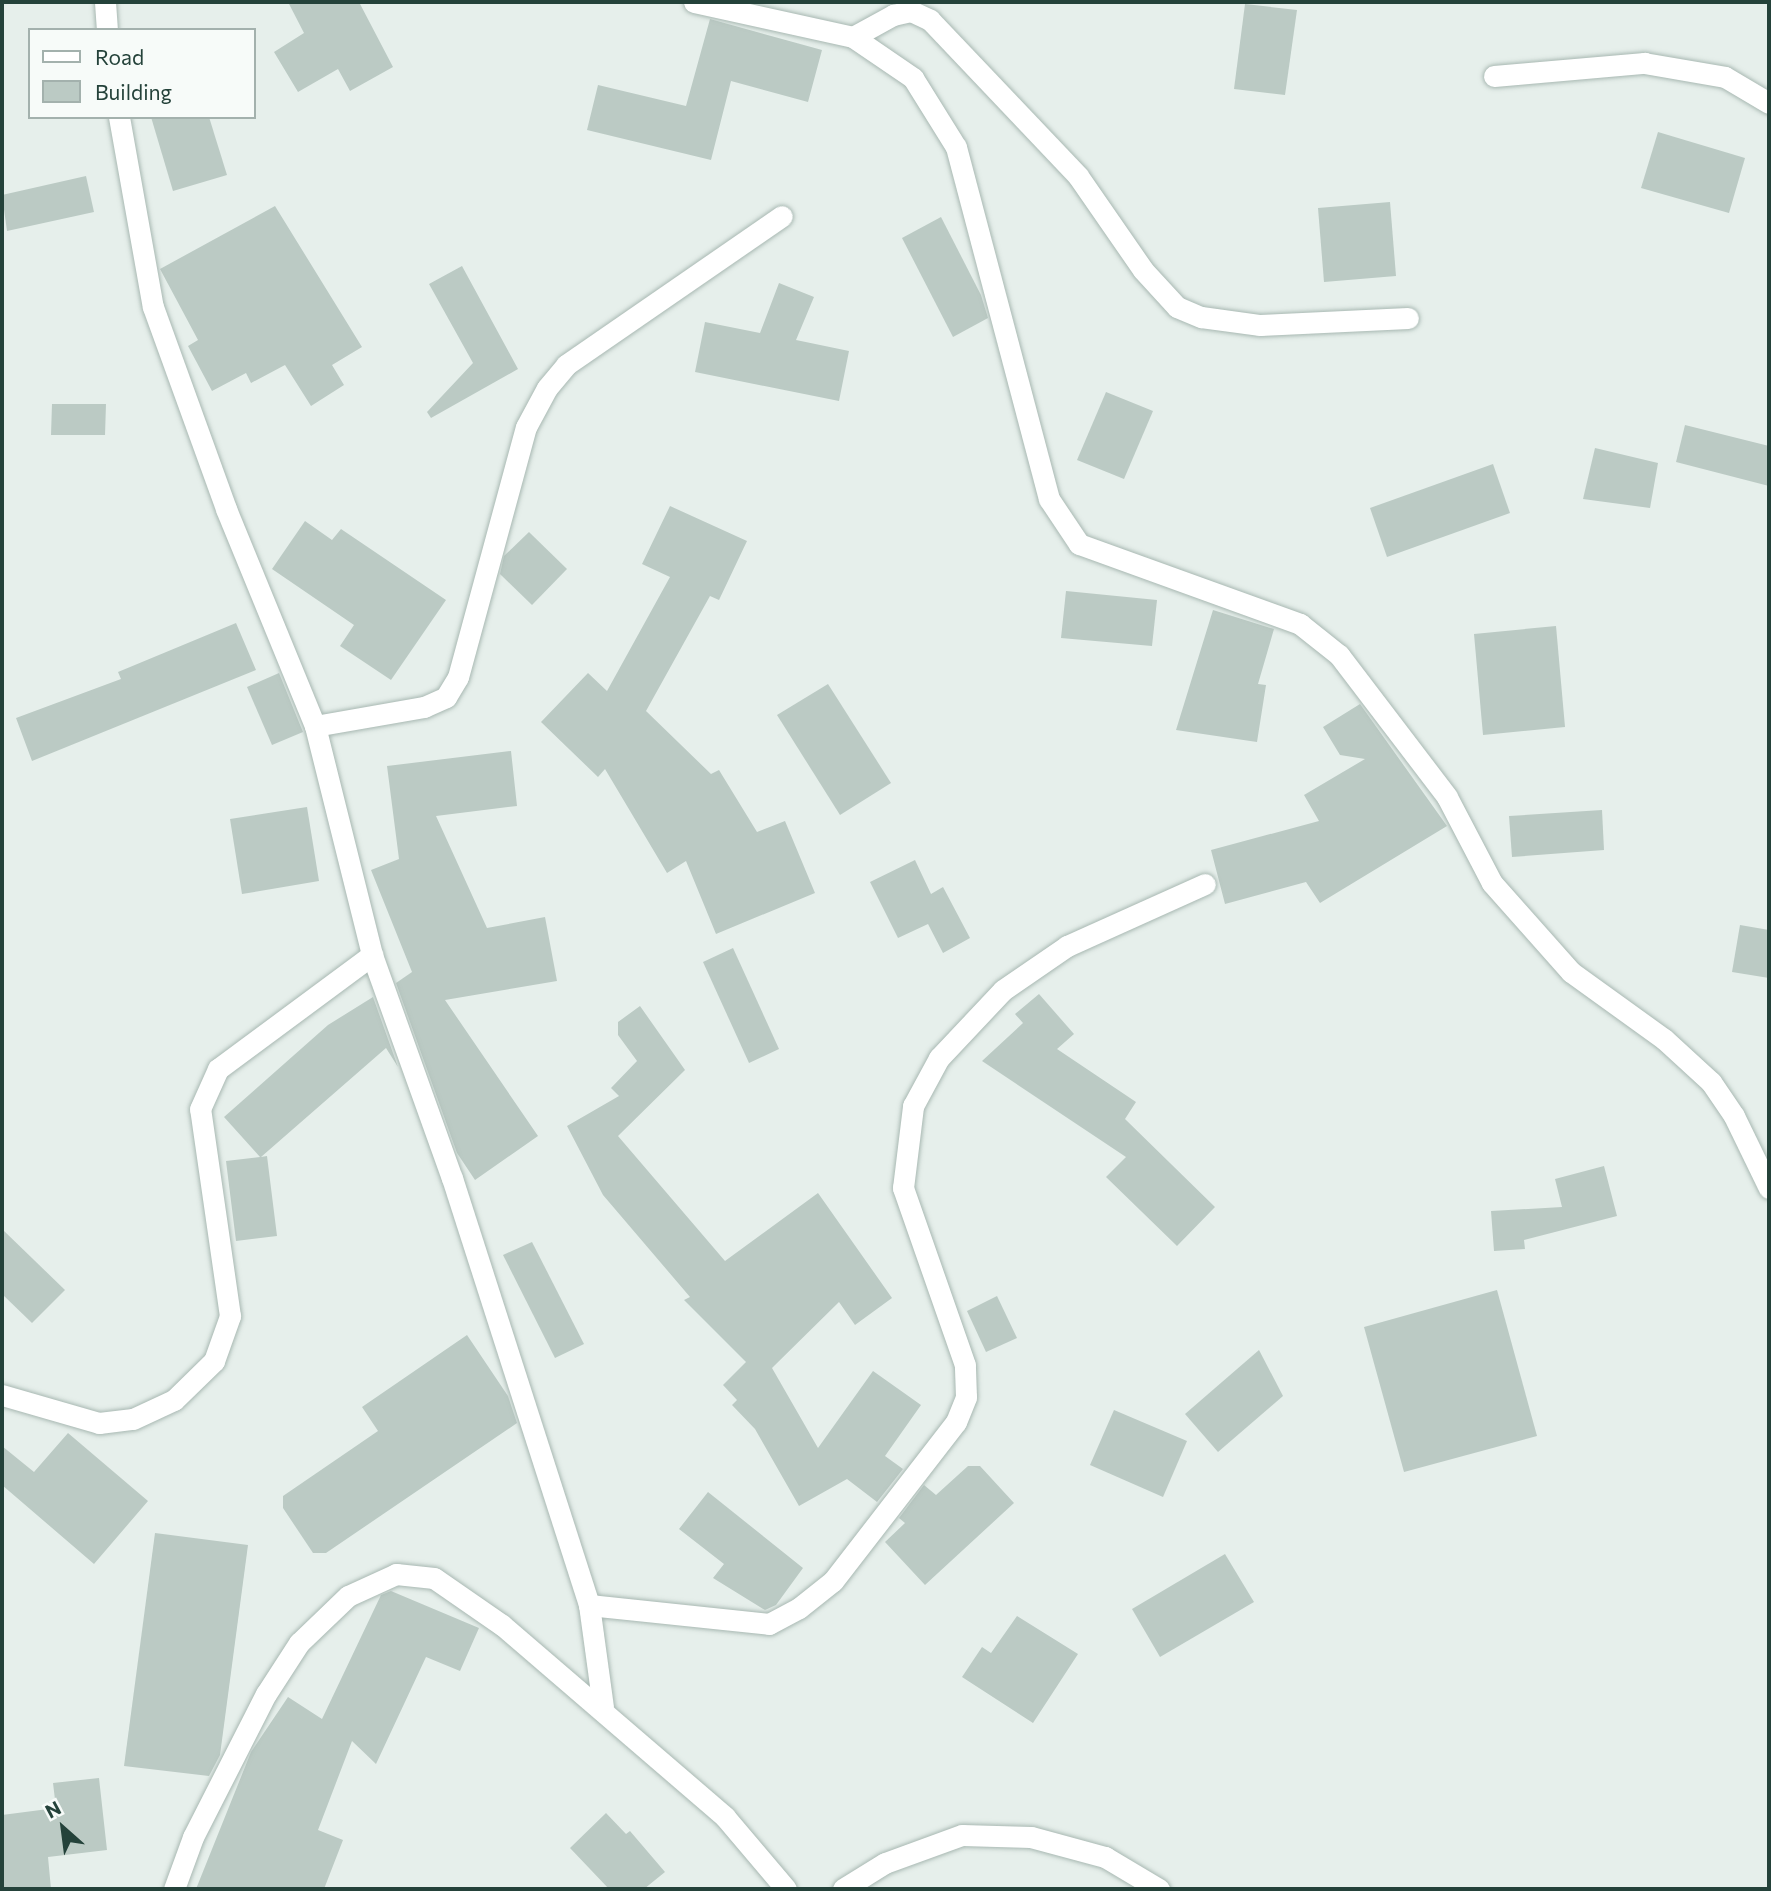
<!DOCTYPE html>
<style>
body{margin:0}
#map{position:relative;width:1771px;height:1891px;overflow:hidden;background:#e6efeb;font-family:Commissioner,sans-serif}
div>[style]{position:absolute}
.building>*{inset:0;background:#bbcac4}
.roads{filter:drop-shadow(0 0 2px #a8b8b2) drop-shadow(0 0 2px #a8b8b2)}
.minor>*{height:21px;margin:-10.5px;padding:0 10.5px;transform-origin:10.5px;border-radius:10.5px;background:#fff}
.tertiary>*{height:21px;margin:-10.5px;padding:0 10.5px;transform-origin:10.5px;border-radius:10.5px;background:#fff}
span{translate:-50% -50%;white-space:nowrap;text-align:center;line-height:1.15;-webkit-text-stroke:5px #f7fbf9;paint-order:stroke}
.frame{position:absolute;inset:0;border:4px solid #24423a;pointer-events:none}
.legend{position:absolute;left:28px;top:28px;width:228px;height:91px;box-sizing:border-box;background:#f7fbf9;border:2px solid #a3b1ad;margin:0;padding:9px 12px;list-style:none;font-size:21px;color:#24423a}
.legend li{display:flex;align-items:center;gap:14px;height:35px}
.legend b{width:35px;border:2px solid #a3b1ad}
.north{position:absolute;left:28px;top:1793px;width:70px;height:70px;-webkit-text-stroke:5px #f7fbf9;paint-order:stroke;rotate:332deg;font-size:19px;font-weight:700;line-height:28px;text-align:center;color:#24423a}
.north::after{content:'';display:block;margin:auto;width:24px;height:32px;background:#24423a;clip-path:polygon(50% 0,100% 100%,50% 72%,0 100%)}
</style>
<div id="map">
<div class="building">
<div style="clip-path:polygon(288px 2px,359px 2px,393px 67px,350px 91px,338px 69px,298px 92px,274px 52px,304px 33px)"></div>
<div style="clip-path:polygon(1245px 4px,1297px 10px,1285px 95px,1234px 89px)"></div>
<div style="clip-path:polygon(710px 19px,822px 50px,808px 102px,731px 81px,711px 160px,587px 130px,598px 85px,686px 106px)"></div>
<div style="clip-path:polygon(151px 117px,209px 117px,227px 175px,173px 191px)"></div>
<div style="clip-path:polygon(1658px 132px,1745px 158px,1729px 213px,1641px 188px)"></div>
<div style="clip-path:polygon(86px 176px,94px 212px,7px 231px,2px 195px)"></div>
<div style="clip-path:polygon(1390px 202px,1396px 276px,1324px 282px,1318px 208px)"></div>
<div style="clip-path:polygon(275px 206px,362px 347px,332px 365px,344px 385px,311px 406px,285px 365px,251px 383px,246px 373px,212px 391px,188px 346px,198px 340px,160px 269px)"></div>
<div style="clip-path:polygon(941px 217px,981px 295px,988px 318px,953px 337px,902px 238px)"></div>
<div style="clip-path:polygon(462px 266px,518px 369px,431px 418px,427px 412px,473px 363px,429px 284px)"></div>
<div style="clip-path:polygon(779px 283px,814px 297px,796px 340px,849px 351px,839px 401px,695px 372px,705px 322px,760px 333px)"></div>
<div style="clip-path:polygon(1106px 392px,1153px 411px,1124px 479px,1077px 460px)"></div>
<div style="clip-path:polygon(52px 404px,106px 404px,105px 435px,51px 435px)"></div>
<div style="clip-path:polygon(1685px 425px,1769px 446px,1769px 486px,1676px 462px)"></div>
<div style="clip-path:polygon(1595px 448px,1658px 463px,1650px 508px,1583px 499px)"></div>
<div style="clip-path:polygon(1493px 464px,1510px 513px,1387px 557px,1370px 508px)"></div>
<div style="clip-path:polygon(670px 506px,747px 541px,719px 600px,710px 596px,646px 711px,711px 774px,719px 770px,757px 832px,785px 821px,815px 893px,716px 934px,686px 861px,667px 873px,605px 769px,598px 777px,541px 722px,588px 673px,607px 691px,670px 577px,642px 564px)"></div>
<div style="clip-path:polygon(305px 521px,332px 540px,341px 529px,446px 600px,391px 680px,340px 646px,354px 625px,272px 569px)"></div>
<div style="clip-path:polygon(529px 532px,567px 569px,532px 605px,500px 574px,504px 556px)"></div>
<div style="clip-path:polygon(1066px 591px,1157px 600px,1152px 646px,1061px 638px)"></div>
<div style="clip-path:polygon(1213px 610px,1274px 629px,1258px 684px,1266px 685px,1257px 742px,1176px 730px)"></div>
<div style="clip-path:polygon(236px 623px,256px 670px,32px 761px,16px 718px,121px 679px,118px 672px)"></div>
<div style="clip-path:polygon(1556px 626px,1565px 727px,1483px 735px,1474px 634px)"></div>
<div style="clip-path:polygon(279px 673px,303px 732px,272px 745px,247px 687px)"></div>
<div style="clip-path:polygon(828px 684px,891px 783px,840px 815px,777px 715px)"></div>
<div style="clip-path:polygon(1360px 704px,1447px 826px,1320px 903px,1306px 882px,1225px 904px,1211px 850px,1319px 821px,1304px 795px,1365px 759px,1340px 755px,1323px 727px)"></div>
<div style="clip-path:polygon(511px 751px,517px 806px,436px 816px,487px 928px,545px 917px,557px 981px,445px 1000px,538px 1136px,475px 1180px,457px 1153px,396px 983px,412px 972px,371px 870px,399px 859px,387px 766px)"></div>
<div style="clip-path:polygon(307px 807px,319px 881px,242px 894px,230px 819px)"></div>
<div style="clip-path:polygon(1602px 810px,1604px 850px,1512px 857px,1509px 816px)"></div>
<div style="clip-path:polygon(915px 860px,931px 894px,943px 887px,970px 938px,943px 953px,928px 924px,898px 938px,870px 882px)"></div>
<div style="clip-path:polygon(1740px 925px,1769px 930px,1769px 978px,1732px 972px)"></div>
<div style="clip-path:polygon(733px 948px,779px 1049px,749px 1063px,703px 962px)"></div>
<div style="clip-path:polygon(1039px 994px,1074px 1034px,1057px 1049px,1136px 1102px,1125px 1119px,1215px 1207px,1177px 1246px,1106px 1177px,1126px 1157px,982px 1061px,1023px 1023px,1015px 1014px)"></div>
<div style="clip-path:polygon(373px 997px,398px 1067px,386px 1048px,261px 1157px,267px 1156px,277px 1236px,236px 1241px,226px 1161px,260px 1157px,224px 1117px,328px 1025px)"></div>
<div style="clip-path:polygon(640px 1006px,685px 1070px,618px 1136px,725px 1261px,818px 1193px,892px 1298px,855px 1325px,839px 1302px,772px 1368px,818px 1448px,873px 1371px,921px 1405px,885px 1456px,903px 1469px,877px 1502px,847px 1479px,799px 1506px,755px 1429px,732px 1405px,737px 1400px,723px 1385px,746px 1362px,684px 1300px,690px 1297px,603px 1195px,567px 1126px,619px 1096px,611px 1088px,637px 1061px,618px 1035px,618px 1022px)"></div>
<div style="clip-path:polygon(1604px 1166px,1617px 1216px,1524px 1240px,1525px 1249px,1494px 1251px,1491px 1211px,1562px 1207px,1555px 1179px)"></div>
<div style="clip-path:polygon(2px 1229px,65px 1290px,32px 1323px,2px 1294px)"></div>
<div style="clip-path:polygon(532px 1242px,584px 1344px,555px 1358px,503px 1255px)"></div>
<div style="clip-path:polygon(1497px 1290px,1537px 1436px,1404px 1472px,1364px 1327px)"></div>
<div style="clip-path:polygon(997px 1296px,1017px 1338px,986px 1352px,967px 1311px)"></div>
<div style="clip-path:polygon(467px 1335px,508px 1396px,517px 1423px,326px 1553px,313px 1553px,283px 1508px,283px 1496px,378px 1431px,362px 1407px)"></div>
<div style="clip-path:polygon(1259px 1350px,1283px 1396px,1218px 1452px,1185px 1414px)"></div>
<div style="clip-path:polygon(1114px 1410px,1187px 1441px,1163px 1497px,1090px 1465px)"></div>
<div style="clip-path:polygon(68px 1433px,148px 1501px,94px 1564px,2px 1485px,2px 1446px,34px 1472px)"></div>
<div style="clip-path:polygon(968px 1466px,980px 1466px,1014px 1503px,925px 1585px,885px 1542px,905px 1523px,899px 1518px,924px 1485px,936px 1495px)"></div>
<div style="clip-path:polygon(708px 1492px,803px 1568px,776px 1605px,765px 1610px,713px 1578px,724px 1564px,679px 1529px)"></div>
<div style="clip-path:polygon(155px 1533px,248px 1545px,220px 1755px,209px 1776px,124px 1766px)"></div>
<div style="clip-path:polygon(1225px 1554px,1254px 1602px,1160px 1657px,1132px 1609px)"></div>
<div style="clip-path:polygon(391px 1591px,479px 1628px,460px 1671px,426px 1657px,376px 1764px,352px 1741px,318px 1830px,343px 1840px,324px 1889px,196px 1889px,251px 1752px,288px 1697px,322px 1719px,381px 1595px)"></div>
<div style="clip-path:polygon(1017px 1616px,1078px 1654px,1033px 1723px,962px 1677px,982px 1647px,991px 1653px)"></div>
<div style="clip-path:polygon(99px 1778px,107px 1850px,48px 1857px,51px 1889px,3px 1889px,2px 1815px,56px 1808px,53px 1783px)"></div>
<div style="clip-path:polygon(606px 1813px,626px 1834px,630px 1831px,665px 1872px,644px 1889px,609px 1889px,570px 1848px)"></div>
</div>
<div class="roads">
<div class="minor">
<div style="left:105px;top:2px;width:28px;rotate:86deg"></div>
<div style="left:694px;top:2px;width:163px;rotate:12.4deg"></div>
<div style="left:853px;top:37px;width:73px;rotate:34.3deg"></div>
<div style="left:913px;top:78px;width:81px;rotate:58.1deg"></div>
<div style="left:956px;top:147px;width:364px;rotate:75.2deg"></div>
<div style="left:1049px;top:499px;width:54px;rotate:56.3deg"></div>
<div style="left:1079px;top:544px;width:235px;rotate:19.9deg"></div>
<div style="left:1300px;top:624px;width:50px;rotate:38.5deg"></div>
<div style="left:1339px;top:655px;width:178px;rotate:52.7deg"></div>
<div style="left:1447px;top:797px;width:97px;rotate:62.4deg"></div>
<div style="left:1492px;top:883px;width:119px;rotate:48.4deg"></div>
<div style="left:1571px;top:972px;width:115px;rotate:35.8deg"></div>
<div style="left:1664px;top:1039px;width:64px;rotate:42.5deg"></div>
<div style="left:1711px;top:1082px;width:41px;rotate:55.9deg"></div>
<div style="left:1734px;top:1116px;width:80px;rotate:64.1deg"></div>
<div style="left:853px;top:37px;width:46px;rotate:-28.8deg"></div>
<div style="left:893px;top:15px;width:18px;rotate:-13deg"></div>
<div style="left:911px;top:11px;width:21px;rotate:25deg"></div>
<div style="left:930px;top:20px;width:215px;rotate:46.5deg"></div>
<div style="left:1078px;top:176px;width:114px;rotate:55.3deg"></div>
<div style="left:1143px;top:270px;width:50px;rotate:47.4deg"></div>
<div style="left:1177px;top:307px;width:26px;rotate:23deg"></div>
<div style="left:1201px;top:317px;width:60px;rotate:7.7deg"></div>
<div style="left:1260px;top:325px;width:148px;rotate:-2.7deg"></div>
<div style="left:1494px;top:76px;width:151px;rotate:-5deg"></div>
<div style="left:1644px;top:63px;width:82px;rotate:9.8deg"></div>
<div style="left:1725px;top:77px;width:51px;rotate:30.6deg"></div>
<div style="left:119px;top:117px;width:193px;rotate:79.9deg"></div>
<div style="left:153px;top:307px;width:215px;rotate:70.1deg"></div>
<div style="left:226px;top:509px;width:235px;rotate:67.7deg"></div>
<div style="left:315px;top:726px;width:236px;rotate:76deg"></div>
<div style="left:372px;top:955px;width:237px;rotate:70.3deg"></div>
<div style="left:452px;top:1178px;width:448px;rotate:72.2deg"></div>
<div style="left:589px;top:1605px;width:103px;rotate:82.2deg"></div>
<div style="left:315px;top:726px;width:111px;rotate:-9.9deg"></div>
<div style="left:424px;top:707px;width:24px;rotate:-24deg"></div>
<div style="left:446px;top:697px;width:23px;rotate:-59deg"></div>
<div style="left:458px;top:677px;width:259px;rotate:-74.8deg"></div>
<div style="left:526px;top:427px;width:44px;rotate:-61.7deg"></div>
<div style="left:547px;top:388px;width:30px;rotate:-50deg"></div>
<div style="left:566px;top:365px;width:262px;rotate:-34.6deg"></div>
<div style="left:2px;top:1395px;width:101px;rotate:16.1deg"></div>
<div style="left:99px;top:1423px;width:34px;rotate:-7deg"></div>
<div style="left:133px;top:1419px;width:45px;rotate:-24.9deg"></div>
<div style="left:174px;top:1400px;width:56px;rotate:-44.3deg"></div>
<div style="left:214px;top:1361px;width:48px;rotate:-70.4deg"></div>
<div style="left:230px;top:1316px;width:209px;rotate:-98.2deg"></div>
<div style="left:200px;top:1109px;width:44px;rotate:-65.8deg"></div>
<div style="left:218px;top:1069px;width:192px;rotate:-36.5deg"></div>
<div style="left:589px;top:1605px;width:181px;rotate:6deg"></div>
<div style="left:769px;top:1624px;width:34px;rotate:-28deg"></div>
<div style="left:799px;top:1608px;width:43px;rotate:-38.5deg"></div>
<div style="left:833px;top:1581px;width:201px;rotate:-52.3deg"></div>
<div style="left:956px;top:1422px;width:27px;rotate:-68deg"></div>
<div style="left:966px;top:1397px;width:32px;rotate:-92deg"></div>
<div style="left:965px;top:1365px;width:188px;rotate:-109.3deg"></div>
<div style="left:903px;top:1188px;width:83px;rotate:-83deg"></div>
<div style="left:913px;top:1106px;width:55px;rotate:-61.6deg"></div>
<div style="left:939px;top:1058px;width:93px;rotate:-46.7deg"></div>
<div style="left:1003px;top:990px;width:78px;rotate:-34.5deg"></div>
<div style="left:1067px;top:946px;width:151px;rotate:-24.2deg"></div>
</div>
<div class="tertiary">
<div style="left:174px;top:1889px;width:55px;rotate:-69.9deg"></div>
<div style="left:193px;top:1837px;width:161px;rotate:-63deg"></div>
<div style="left:266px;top:1694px;width:61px;rotate:-57.1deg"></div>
<div style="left:299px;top:1643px;width:68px;rotate:-43.8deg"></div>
<div style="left:348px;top:1596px;width:53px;rotate:-24.6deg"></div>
<div style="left:396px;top:1574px;width:38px;rotate:6deg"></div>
<div style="left:434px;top:1578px;width:83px;rotate:34.7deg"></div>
<div style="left:502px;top:1625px;width:294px;rotate:40.7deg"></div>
<div style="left:725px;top:1817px;width:94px;rotate:49.7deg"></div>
<div style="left:843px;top:1889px;width:49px;rotate:-31.8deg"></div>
<div style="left:885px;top:1863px;width:82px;rotate:-20deg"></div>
<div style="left:962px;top:1835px;width:69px;rotate:1.7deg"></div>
<div style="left:1031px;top:1837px;width:77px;rotate:15.1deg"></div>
<div style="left:1105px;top:1857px;width:63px;rotate:30.7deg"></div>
</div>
</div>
<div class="frame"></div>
<ul class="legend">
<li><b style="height:9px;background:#fff"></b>Road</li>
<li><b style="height:19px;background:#bbcac4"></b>Building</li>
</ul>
<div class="north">N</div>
</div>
